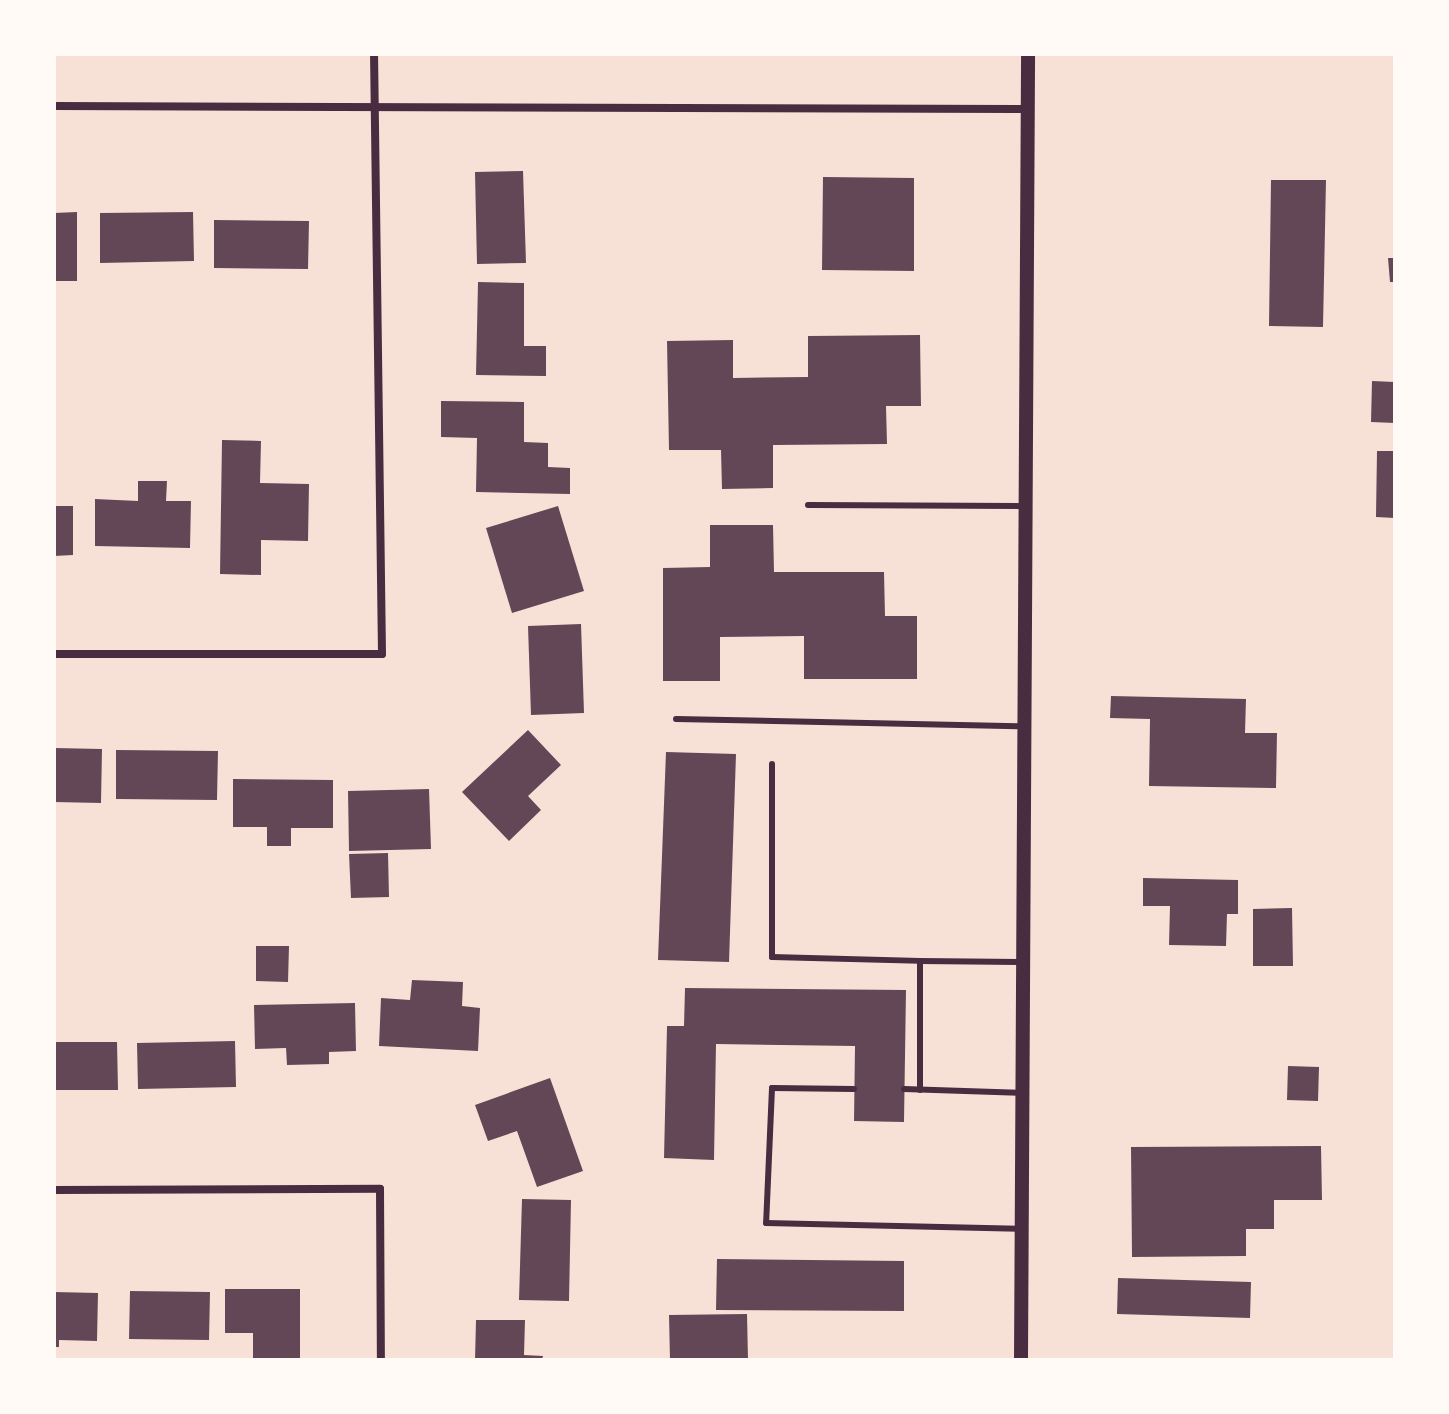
<!DOCTYPE html>
<style>
body{margin:0}
#map{position:relative;width:1449px;height:1414px;overflow:hidden;background:#f7e1d7;font-family:"DejaVu Sans",sans-serif}
div>[style]{position:absolute}
.building>*{inset:0;background:#644757}
.service>*{height:6px;margin:-3px;padding:0 3px;transform-origin:3px;border-radius:3px;background:#4a2c40}
.minor>*{height:8px;margin:-4px;padding:0 4px;transform-origin:4px;border-radius:4px;background:#4a2c40}
.tertiary>*{height:14px;margin:-7px;padding:0 7px;transform-origin:7px;border-radius:7px;background:#4a2c40}
span{translate:-50% -50%;white-space:nowrap;text-align:center;line-height:1.15;-webkit-text-stroke:6px #fffaf5;paint-order:stroke}
.frame{position:absolute;inset:0;border:56px solid #fffaf5;pointer-events:none}
</style>
<div id="map">
<div class="building">
<div style="clip-path:polygon(523px 171px,526px 263px,477px 264px,475px 172px)"></div>
<div style="clip-path:polygon(823px 177px,914px 178px,914px 271px,822px 270px)"></div>
<div style="clip-path:polygon(1271px 180px,1326px 180px,1323px 327px,1269px 326px)"></div>
<div style="clip-path:polygon(77px 212px,77px 281px,54px 281px,54px 213px)"></div>
<div style="clip-path:polygon(193px 212px,194px 261px,100px 263px,100px 213px)"></div>
<div style="clip-path:polygon(214px 220px,309px 221px,308px 269px,214px 268px)"></div>
<div style="clip-path:polygon(1388px 258px,1395px 258px,1395px 282px,1390px 282px)"></div>
<div style="clip-path:polygon(478px 282px,524px 283px,524px 346px,546px 346px,546px 376px,476px 375px)"></div>
<div style="clip-path:polygon(920px 335px,921px 406px,886px 406px,887px 444px,773px 445px,773px 488px,722px 489px,721px 450px,669px 450px,667px 341px,733px 340px,733px 378px,808px 377px,808px 336px)"></div>
<div style="clip-path:polygon(1372px 381px,1395px 382px,1395px 423px,1371px 422px)"></div>
<div style="clip-path:polygon(441px 401px,524px 402px,524px 442px,548px 443px,548px 467px,570px 468px,570px 494px,476px 492px,477px 438px,441px 437px)"></div>
<div style="clip-path:polygon(222px 440px,261px 441px,260px 483px,309px 484px,308px 541px,261px 540px,261px 575px,220px 574px)"></div>
<div style="clip-path:polygon(1377px 451px,1395px 451px,1395px 518px,1376px 517px)"></div>
<div style="clip-path:polygon(138px 481px,167px 481px,166px 501px,191px 501px,190px 548px,95px 546px,95px 499px,138px 501px)"></div>
<div style="clip-path:polygon(54px 506px,73px 506px,73px 555px,54px 556px)"></div>
<div style="clip-path:polygon(558px 506px,584px 591px,512px 613px,486px 528px)"></div>
<div style="clip-path:polygon(710px 525px,773px 525px,774px 572px,884px 572px,885px 616px,917px 616px,917px 679px,804px 679px,804px 636px,720px 637px,720px 681px,663px 681px,663px 568px,710px 567px)"></div>
<div style="clip-path:polygon(581px 624px,584px 713px,531px 715px,528px 626px)"></div>
<div style="clip-path:polygon(1111px 696px,1246px 699px,1245px 733px,1277px 733px,1276px 788px,1149px 786px,1150px 719px,1110px 718px)"></div>
<div style="clip-path:polygon(528px 730px,561px 765px,528px 796px,541px 810px,509px 841px,462px 792px)"></div>
<div style="clip-path:polygon(54px 748px,102px 749px,101px 803px,54px 802px)"></div>
<div style="clip-path:polygon(116px 750px,218px 751px,217px 800px,116px 799px)"></div>
<div style="clip-path:polygon(666px 752px,736px 754px,729px 962px,658px 960px)"></div>
<div style="clip-path:polygon(233px 779px,333px 780px,333px 828px,291px 828px,291px 846px,267px 846px,267px 827px,233px 827px)"></div>
<div style="clip-path:polygon(429px 789px,431px 849px,349px 851px,348px 791px)"></div>
<div style="clip-path:polygon(388px 853px,389px 897px,351px 898px,349px 854px)"></div>
<div style="clip-path:polygon(1143px 878px,1238px 880px,1238px 914px,1227px 914px,1226px 946px,1169px 945px,1170px 906px,1143px 906px)"></div>
<div style="clip-path:polygon(1292px 908px,1293px 966px,1253px 966px,1253px 909px)"></div>
<div style="clip-path:polygon(256px 946px,289px 946px,288px 982px,256px 981px)"></div>
<div style="clip-path:polygon(412px 980px,463px 982px,462px 1006px,480px 1008px,478px 1051px,379px 1046px,381px 998px,410px 1000px)"></div>
<div style="clip-path:polygon(685px 988px,906px 990px,904px 1122px,854px 1121px,855px 1046px,716px 1044px,714px 1160px,664px 1158px,667px 1026px,684px 1026px)"></div>
<div style="clip-path:polygon(355px 1003px,356px 1051px,329px 1052px,329px 1064px,287px 1065px,286px 1048px,255px 1049px,254px 1005px)"></div>
<div style="clip-path:polygon(235px 1041px,236px 1087px,138px 1089px,137px 1043px)"></div>
<div style="clip-path:polygon(54px 1042px,117px 1042px,118px 1090px,54px 1090px)"></div>
<div style="clip-path:polygon(1288px 1066px,1319px 1067px,1318px 1101px,1287px 1100px)"></div>
<div style="clip-path:polygon(550px 1078px,583px 1171px,537px 1187px,517px 1131px,488px 1141px,475px 1105px)"></div>
<div style="clip-path:polygon(1321px 1146px,1322px 1200px,1274px 1200px,1274px 1229px,1246px 1229px,1246px 1256px,1132px 1257px,1131px 1147px)"></div>
<div style="clip-path:polygon(522px 1199px,571px 1200px,569px 1301px,519px 1300px)"></div>
<div style="clip-path:polygon(717px 1259px,904px 1261px,904px 1311px,716px 1310px)"></div>
<div style="clip-path:polygon(1118px 1278px,1251px 1282px,1250px 1318px,1117px 1314px)"></div>
<div style="clip-path:polygon(225px 1289px,300px 1289px,300px 1360px,253px 1360px,253px 1333px,225px 1333px)"></div>
<div style="clip-path:polygon(130px 1291px,210px 1292px,209px 1340px,129px 1339px)"></div>
<div style="clip-path:polygon(54px 1292px,98px 1293px,97px 1341px,59px 1340px,59px 1347px,54px 1347px)"></div>
<div style="clip-path:polygon(747px 1314px,748px 1360px,670px 1360px,669px 1315px)"></div>
<div style="clip-path:polygon(476px 1320px,525px 1320px,524px 1355px,543px 1356px,542px 1360px,475px 1360px)"></div>
</div>
<div class="service">
<div style="left:808px;top:505px;width:217px;rotate:0.3deg"></div>
<div style="left:676px;top:719px;width:348px;rotate:1.2deg"></div>
<div style="left:772px;top:764px;width:193px;rotate:90deg"></div>
<div style="left:772px;top:957px;width:148px;rotate:1.5deg"></div>
<div style="left:920px;top:961px;width:129px;rotate:90deg"></div>
<div style="left:920px;top:961px;width:101px;rotate:0.6deg"></div>
<div style="left:854px;top:1089px;width:82px;rotate:-179.3deg"></div>
<div style="left:772px;top:1088px;width:135px;rotate:92.5deg"></div>
<div style="left:766px;top:1223px;width:255px;rotate:1.3deg"></div>
<div style="left:904px;top:1089px;width:118px;rotate:1.9deg"></div>
</div>
<div class="minor">
<div style="left:54px;top:106px;width:973px;rotate:0.18deg"></div>
<div style="left:54px;top:654px;width:328px"></div>
<div style="left:382px;top:654px;width:600px;rotate:-90.76deg"></div>
<div style="left:54px;top:1190px;width:326px;rotate:-0.2deg"></div>
<div style="left:380px;top:1189px;width:171px;rotate:89.7deg"></div>
</div>
<div class="tertiary">
<div style="left:1021px;top:1360px;width:1306px;rotate:-89.69deg"></div>
</div>
<div class="frame"></div>
</div>
